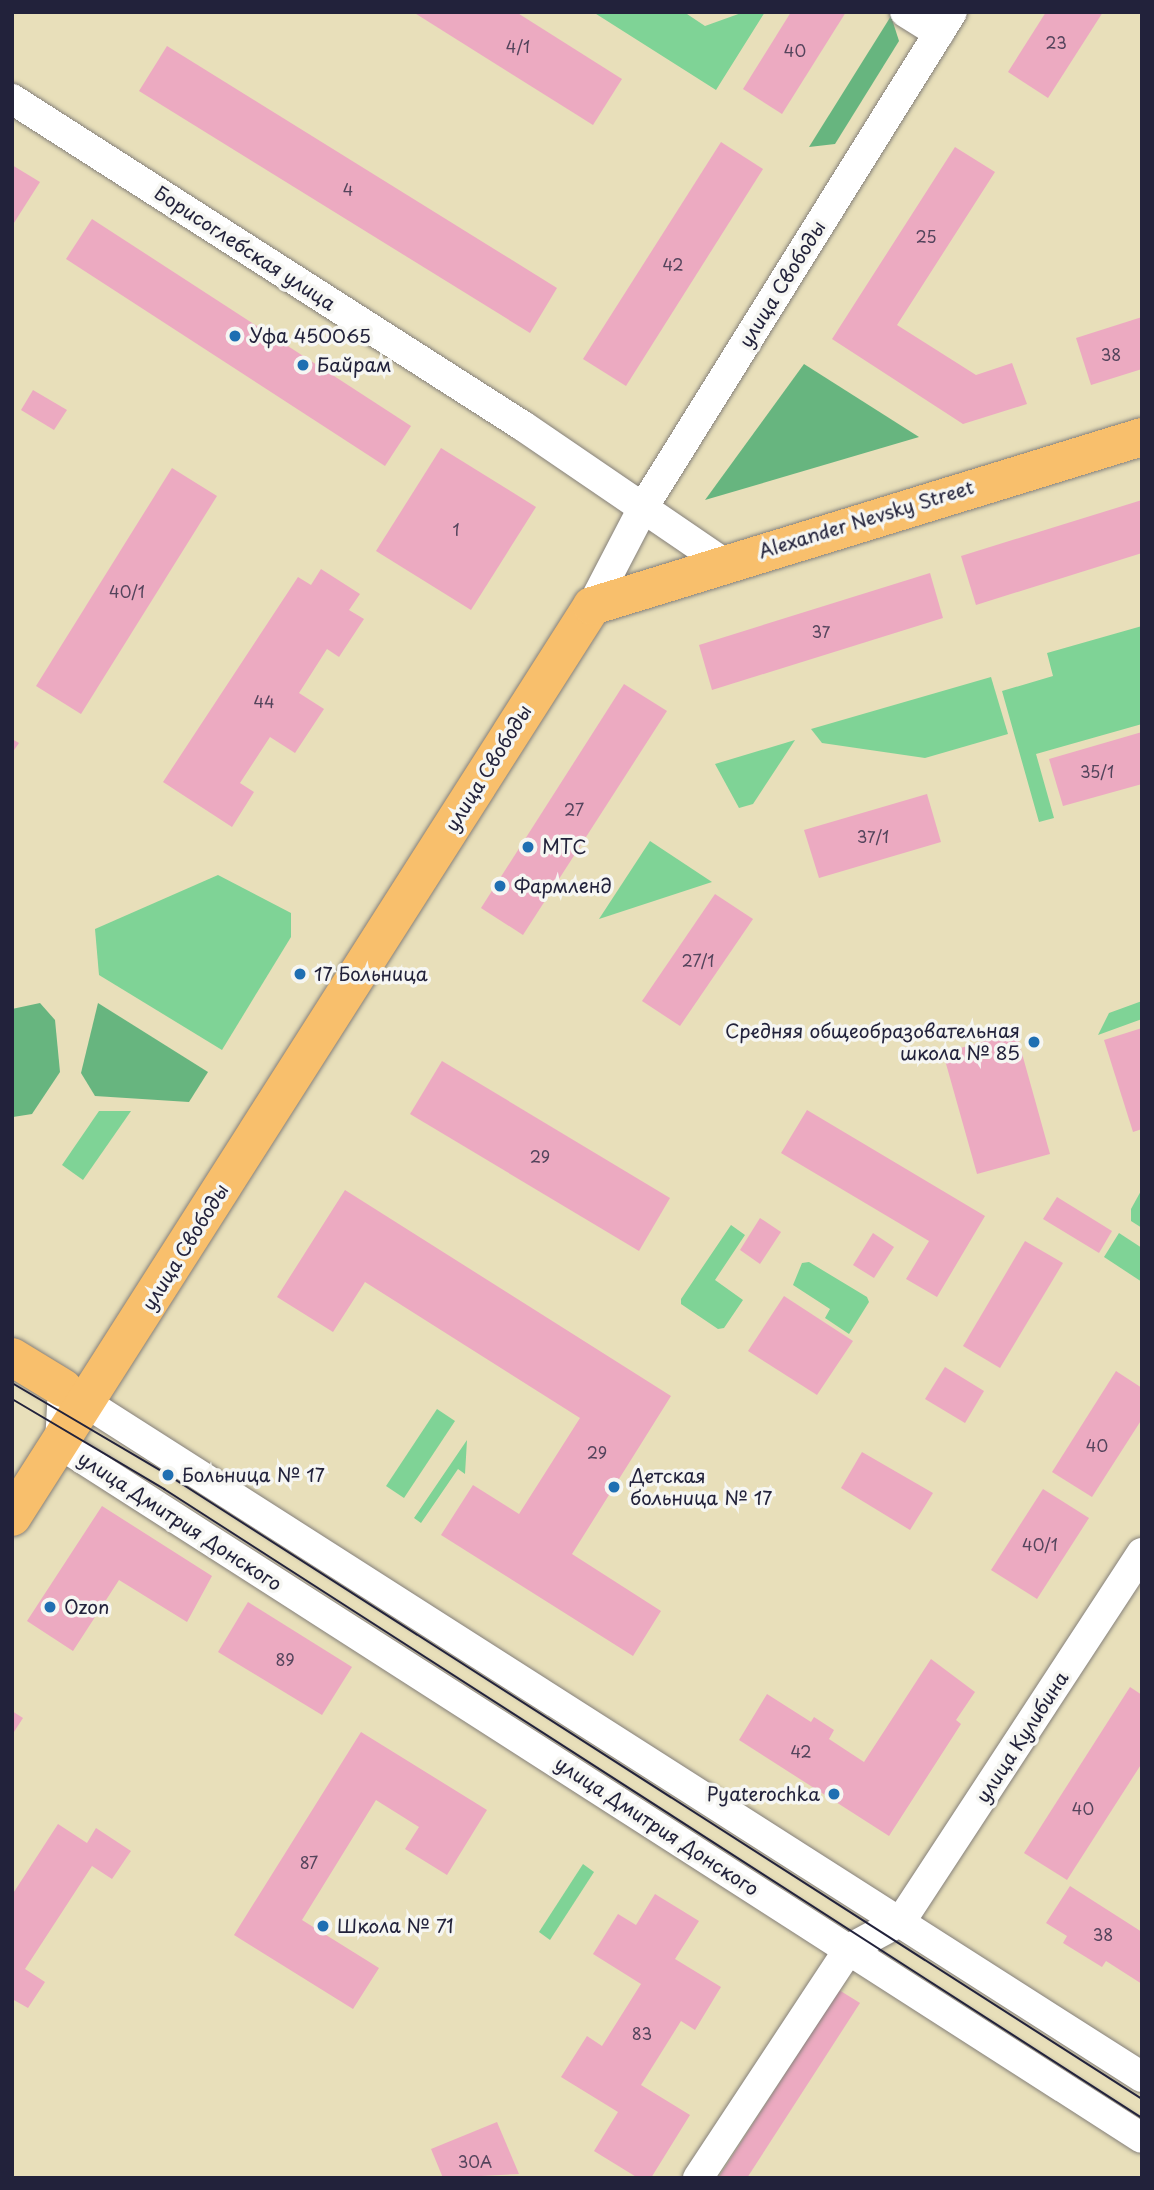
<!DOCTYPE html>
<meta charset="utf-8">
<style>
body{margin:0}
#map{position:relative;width:1154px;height:2190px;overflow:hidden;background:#e8dfba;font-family:"Playpen Sans",sans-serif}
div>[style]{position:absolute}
.green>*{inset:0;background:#7fd396}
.forest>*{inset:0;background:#67b57f}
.building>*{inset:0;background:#ecaac1}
.roads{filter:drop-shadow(0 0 2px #85807a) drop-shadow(0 0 2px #85807a)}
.minor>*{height:30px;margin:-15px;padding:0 15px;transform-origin:15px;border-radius:15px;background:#fff}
.major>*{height:38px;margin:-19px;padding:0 19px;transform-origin:19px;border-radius:19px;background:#f8bf6c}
.tram>*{height:2px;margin:-1px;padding:0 1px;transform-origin:1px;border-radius:1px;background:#22223b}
.dots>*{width:19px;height:19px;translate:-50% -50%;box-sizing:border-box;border:4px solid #f6f6f2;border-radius:50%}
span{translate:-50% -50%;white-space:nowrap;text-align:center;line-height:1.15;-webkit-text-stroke:7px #f6f6f2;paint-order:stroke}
.number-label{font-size:16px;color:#54445c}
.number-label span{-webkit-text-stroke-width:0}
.street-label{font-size:19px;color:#22223b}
.poi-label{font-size:19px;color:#22223b}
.left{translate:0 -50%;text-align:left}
.right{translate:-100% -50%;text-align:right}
.frame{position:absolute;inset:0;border:14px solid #22223b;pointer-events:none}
</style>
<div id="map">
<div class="green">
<div style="clip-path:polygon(593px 12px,684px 12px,705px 26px,744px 12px,765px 12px,716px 90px)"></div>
<div style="clip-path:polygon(1142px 626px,1142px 724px,1036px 754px,1054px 818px,1039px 822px,1002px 691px,1053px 676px,1047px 653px)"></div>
<div style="clip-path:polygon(991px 677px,1008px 734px,925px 758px,822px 743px,811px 729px)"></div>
<div style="clip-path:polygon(795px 740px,753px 804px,739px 808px,715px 764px)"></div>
<div style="clip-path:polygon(650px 841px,712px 882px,599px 919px)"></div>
<div style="clip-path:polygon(218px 875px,291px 913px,291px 937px,222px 1050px,99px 975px,95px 929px)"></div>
<div style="clip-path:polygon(1142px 1001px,1142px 1019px,1098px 1035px,1109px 1013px)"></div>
<div style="clip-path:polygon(99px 1111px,131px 1111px,83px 1180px,62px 1165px)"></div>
<div style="clip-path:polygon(1142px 1189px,1142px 1228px,1131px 1221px,1131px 1209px)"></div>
<div style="clip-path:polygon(731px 1225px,745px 1235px,715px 1280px,743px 1300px,724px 1328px,718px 1329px,681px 1304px,681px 1299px)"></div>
<div style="clip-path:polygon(1119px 1233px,1142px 1248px,1142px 1282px,1104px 1257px)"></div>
<div style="clip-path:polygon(809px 1262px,867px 1297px,869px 1302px,849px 1334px,825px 1318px,830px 1309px,793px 1285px,802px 1263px)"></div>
<div style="clip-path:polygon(437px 1409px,455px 1421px,404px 1498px,386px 1486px)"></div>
<div style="clip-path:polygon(467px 1440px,465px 1474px,458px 1469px,421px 1523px,414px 1518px)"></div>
<div style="clip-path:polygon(583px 1864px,594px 1872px,550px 1940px,539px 1932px)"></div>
</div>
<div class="forest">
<div style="clip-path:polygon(891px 16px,899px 41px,835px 144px,809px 147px)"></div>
<div style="clip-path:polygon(804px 364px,919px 437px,705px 500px)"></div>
<div style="clip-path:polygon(40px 1003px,55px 1020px,60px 1072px,32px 1114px,13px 1117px,12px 1009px)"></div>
<div style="clip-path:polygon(98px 1003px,208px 1072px,189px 1102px,95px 1096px,81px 1073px)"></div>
</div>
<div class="building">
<div style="clip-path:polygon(413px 12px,516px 12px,622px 79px,593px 125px)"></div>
<div style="clip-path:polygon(791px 12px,846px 12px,782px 114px,743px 89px)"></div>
<div style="clip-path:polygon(1046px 12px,1103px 12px,1048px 98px,1008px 72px)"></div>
<div style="clip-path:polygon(167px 46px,557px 288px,530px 333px,139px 91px)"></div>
<div style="clip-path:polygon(721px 142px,763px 169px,626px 386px,583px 359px)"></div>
<div style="clip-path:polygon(955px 147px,995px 172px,897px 325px,976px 375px,1012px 363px,1027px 404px,963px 424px,832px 339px)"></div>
<div style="clip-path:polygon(12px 165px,40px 182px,12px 226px)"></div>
<div style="clip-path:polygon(92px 219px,411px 426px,385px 466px,66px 259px)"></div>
<div style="clip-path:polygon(1142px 317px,1142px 369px,1091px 385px,1076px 338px)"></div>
<div style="clip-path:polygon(33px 390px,67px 410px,54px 430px,21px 410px)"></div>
<div style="clip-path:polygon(441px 448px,536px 507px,471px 610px,376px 551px)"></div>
<div style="clip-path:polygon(172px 468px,217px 496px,81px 714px,36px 686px)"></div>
<div style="clip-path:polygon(1142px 500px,1142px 553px,976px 605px,961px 556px)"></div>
<div style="clip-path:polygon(321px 569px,360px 594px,349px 610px,364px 619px,339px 657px,327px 649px,299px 693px,324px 709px,295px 753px,270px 737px,240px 783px,254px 792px,232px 827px,163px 782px,298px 577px,311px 585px)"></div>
<div style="clip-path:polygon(930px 573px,943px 618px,712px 690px,699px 645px)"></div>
<div style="clip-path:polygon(624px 684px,667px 711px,523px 935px,481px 908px)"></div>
<div style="clip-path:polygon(1142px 732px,1142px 784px,1063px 806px,1049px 759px)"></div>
<div style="clip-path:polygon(12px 739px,19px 743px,12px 753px)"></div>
<div style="clip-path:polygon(927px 794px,941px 842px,819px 878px,804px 830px)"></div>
<div style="clip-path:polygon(715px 894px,753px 919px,680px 1026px,642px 1001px)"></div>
<div style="clip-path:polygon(1142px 1028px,1142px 1129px,1133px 1132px,1104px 1040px)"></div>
<div style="clip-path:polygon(1016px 1032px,1050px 1154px,977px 1174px,943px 1053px)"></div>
<div style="clip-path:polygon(442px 1061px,670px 1198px,639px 1251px,410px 1114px)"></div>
<div style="clip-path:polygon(807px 1110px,985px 1216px,937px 1297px,906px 1279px,929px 1241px,781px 1153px)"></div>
<div style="clip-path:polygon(345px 1190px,671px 1396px,572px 1554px,661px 1611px,633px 1656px,441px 1535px,473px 1485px,519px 1514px,580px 1418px,365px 1282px,333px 1332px,277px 1297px)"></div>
<div style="clip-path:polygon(1057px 1197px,1112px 1231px,1099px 1253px,1043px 1219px)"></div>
<div style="clip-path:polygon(760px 1218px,781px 1232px,760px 1264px,740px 1250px)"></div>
<div style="clip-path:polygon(873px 1233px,894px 1247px,874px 1278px,853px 1265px)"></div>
<div style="clip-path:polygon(1025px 1241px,1063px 1263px,1000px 1368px,963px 1346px)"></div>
<div style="clip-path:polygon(784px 1296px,853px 1341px,817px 1395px,748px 1351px)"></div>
<div style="clip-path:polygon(945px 1367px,984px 1391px,965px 1423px,925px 1399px)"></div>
<div style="clip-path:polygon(1116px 1371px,1142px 1388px,1142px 1419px,1092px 1497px,1052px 1472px)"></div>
<div style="clip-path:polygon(862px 1452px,933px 1493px,910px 1530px,841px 1488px)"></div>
<div style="clip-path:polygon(1043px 1489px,1089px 1518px,1037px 1599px,991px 1570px)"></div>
<div style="clip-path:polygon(102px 1506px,212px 1576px,187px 1622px,119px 1580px,73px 1651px,27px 1621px)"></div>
<div style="clip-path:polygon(248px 1602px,352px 1667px,322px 1715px,218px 1652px)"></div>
<div style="clip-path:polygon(931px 1659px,975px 1692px,956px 1720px,961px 1724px,889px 1836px,739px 1740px,767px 1694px,811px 1722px,814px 1717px,834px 1730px,829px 1739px,864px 1762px)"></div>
<div style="clip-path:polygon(1130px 1687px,1142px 1695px,1142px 1763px,1067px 1880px,1024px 1853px)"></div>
<div style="clip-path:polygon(12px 1711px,23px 1718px,12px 1735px)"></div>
<div style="clip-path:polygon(361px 1732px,487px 1810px,447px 1875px,405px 1849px,419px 1827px,376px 1800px,302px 1920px,379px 1968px,353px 2009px,234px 1935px)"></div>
<div style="clip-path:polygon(58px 1824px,87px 1843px,96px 1828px,131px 1851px,112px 1879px,92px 1866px,25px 1969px,45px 1982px,28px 2008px,12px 1999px,12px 1895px)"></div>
<div style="clip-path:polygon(1070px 1886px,1142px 1932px,1142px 1984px,1106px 1961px,1102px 1967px,1063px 1943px,1067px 1936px,1046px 1923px)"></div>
<div style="clip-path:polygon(655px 1894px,699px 1921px,675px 1959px,721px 1987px,695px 2030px,681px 2021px,641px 2085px,690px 2115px,651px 2178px,638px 2178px,594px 2151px,618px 2112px,561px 2077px,587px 2036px,602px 2046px,641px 1984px,593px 1954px,618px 1914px,636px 1925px)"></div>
<div style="clip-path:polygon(839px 1990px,860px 2003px,747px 2178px,718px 2178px)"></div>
<div style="clip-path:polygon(497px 2122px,519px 2174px,443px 2178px,431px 2149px)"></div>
</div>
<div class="roads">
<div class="minor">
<div style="left:905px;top:12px;width:40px;rotate:32deg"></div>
<div style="left:12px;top:99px;width:607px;rotate:32.62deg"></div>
<div style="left:523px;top:426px;width:241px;rotate:34.3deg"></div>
<div style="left:592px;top:606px;width:113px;rotate:-62.5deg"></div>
<div style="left:644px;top:506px;width:582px;rotate:-58.06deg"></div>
<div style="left:1142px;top:2077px;width:1280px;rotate:-147.44deg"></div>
<div style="left:63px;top:1388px;width:56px;rotate:93.1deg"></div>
<div style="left:60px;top:1444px;width:1285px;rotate:32.68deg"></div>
<div style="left:698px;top:2178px;width:274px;rotate:-56.6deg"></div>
<div style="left:849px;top:1949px;width:59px;rotate:-28.3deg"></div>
<div style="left:901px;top:1921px;width:440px;rotate:-56.8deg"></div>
</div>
<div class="major">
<div style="left:12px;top:1357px;width:60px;rotate:31.3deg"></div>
<div style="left:12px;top:1517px;width:1080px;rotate:-57.52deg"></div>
<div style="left:592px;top:606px;width:575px;rotate:-17.08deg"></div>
</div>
</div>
<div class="tram">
<div style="left:12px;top:1383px;width:181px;rotate:30.5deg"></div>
<div style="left:168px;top:1475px;width:1157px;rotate:32.65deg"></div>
<div style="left:12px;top:1399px;width:177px;rotate:30.6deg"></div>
<div style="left:164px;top:1489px;width:1163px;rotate:32.75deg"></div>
</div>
<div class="dots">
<div style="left:235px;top:336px;background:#1f6fb2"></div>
<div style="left:303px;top:365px;background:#1f6fb2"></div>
<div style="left:528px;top:847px;background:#1f6fb2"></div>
<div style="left:500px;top:886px;background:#1f6fb2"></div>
<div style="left:300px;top:974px;background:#1f6fb2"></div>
<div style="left:1034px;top:1042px;background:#1f6fb2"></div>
<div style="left:168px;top:1475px;background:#1f6fb2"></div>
<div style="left:614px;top:1487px;background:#1f6fb2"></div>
<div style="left:50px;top:1607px;background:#1f6fb2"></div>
<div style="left:834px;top:1794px;background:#1f6fb2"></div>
<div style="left:323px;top:1926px;background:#1f6fb2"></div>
</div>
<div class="number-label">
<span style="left:1056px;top:42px">23</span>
<span style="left:518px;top:46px">4/1</span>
<span style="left:795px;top:50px">40</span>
<span style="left:348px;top:189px">4</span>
<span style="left:926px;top:236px">25</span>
<span style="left:673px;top:264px">42</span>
<span style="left:1111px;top:354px">38</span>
<span style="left:456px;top:529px">1</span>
<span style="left:127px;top:591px">40/1</span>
<span style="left:821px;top:631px">37</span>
<span style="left:264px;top:701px">44</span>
<span style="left:1097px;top:771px">35/1</span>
<span style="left:574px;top:809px">27</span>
<span style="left:873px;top:836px">37/1</span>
<span style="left:698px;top:960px">27/1</span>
<span style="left:540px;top:1156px">29</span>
<span style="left:1097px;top:1445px">40</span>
<span style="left:597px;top:1452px">29</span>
<span style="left:1040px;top:1544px">40/1</span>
<span style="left:285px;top:1659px">89</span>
<span style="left:801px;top:1751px">42</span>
<span style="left:1083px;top:1808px">40</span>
<span style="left:309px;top:1862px">87</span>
<span style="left:1103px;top:1934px">38</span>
<span style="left:642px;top:2033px">83</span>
<span style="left:475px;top:2161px">30А</span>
</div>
<div class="street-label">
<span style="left:245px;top:248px;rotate:33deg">Борисоглебская улица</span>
<span style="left:782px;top:284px;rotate:-58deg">улица Свободы</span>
<span style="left:866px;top:519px;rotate:-17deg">Alexander Nevsky Street</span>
<span style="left:488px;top:768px;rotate:-58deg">улица Свободы</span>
<span style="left:185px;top:1247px;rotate:-58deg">улица Свободы</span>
<span style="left:180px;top:1521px;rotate:33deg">улица Дмитрия Донского</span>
<span style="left:1022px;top:1737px;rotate:-57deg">улица Кулибина</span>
<span style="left:657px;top:1826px;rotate:33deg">улица Дмитрия Донского</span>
</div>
<div class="poi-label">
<span class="left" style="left:249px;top:336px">Уфа 450065</span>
<span class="left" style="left:317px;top:365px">Байрам</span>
<span class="left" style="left:542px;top:847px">МТС</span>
<span class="left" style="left:514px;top:886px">Фармленд</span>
<span class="left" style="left:314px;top:974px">17 Больница</span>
<span class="right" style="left:1020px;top:1042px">Средняя общеобразовательная<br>школа № 85</span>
<span class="left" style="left:182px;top:1475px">Больница № 17</span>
<span class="left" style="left:630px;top:1487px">Детская<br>больница № 17</span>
<span class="left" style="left:64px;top:1607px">Ozon</span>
<span class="right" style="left:820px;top:1794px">Pyaterochka</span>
<span class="left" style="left:337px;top:1926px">Школа № 71</span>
</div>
<div class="frame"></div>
</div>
